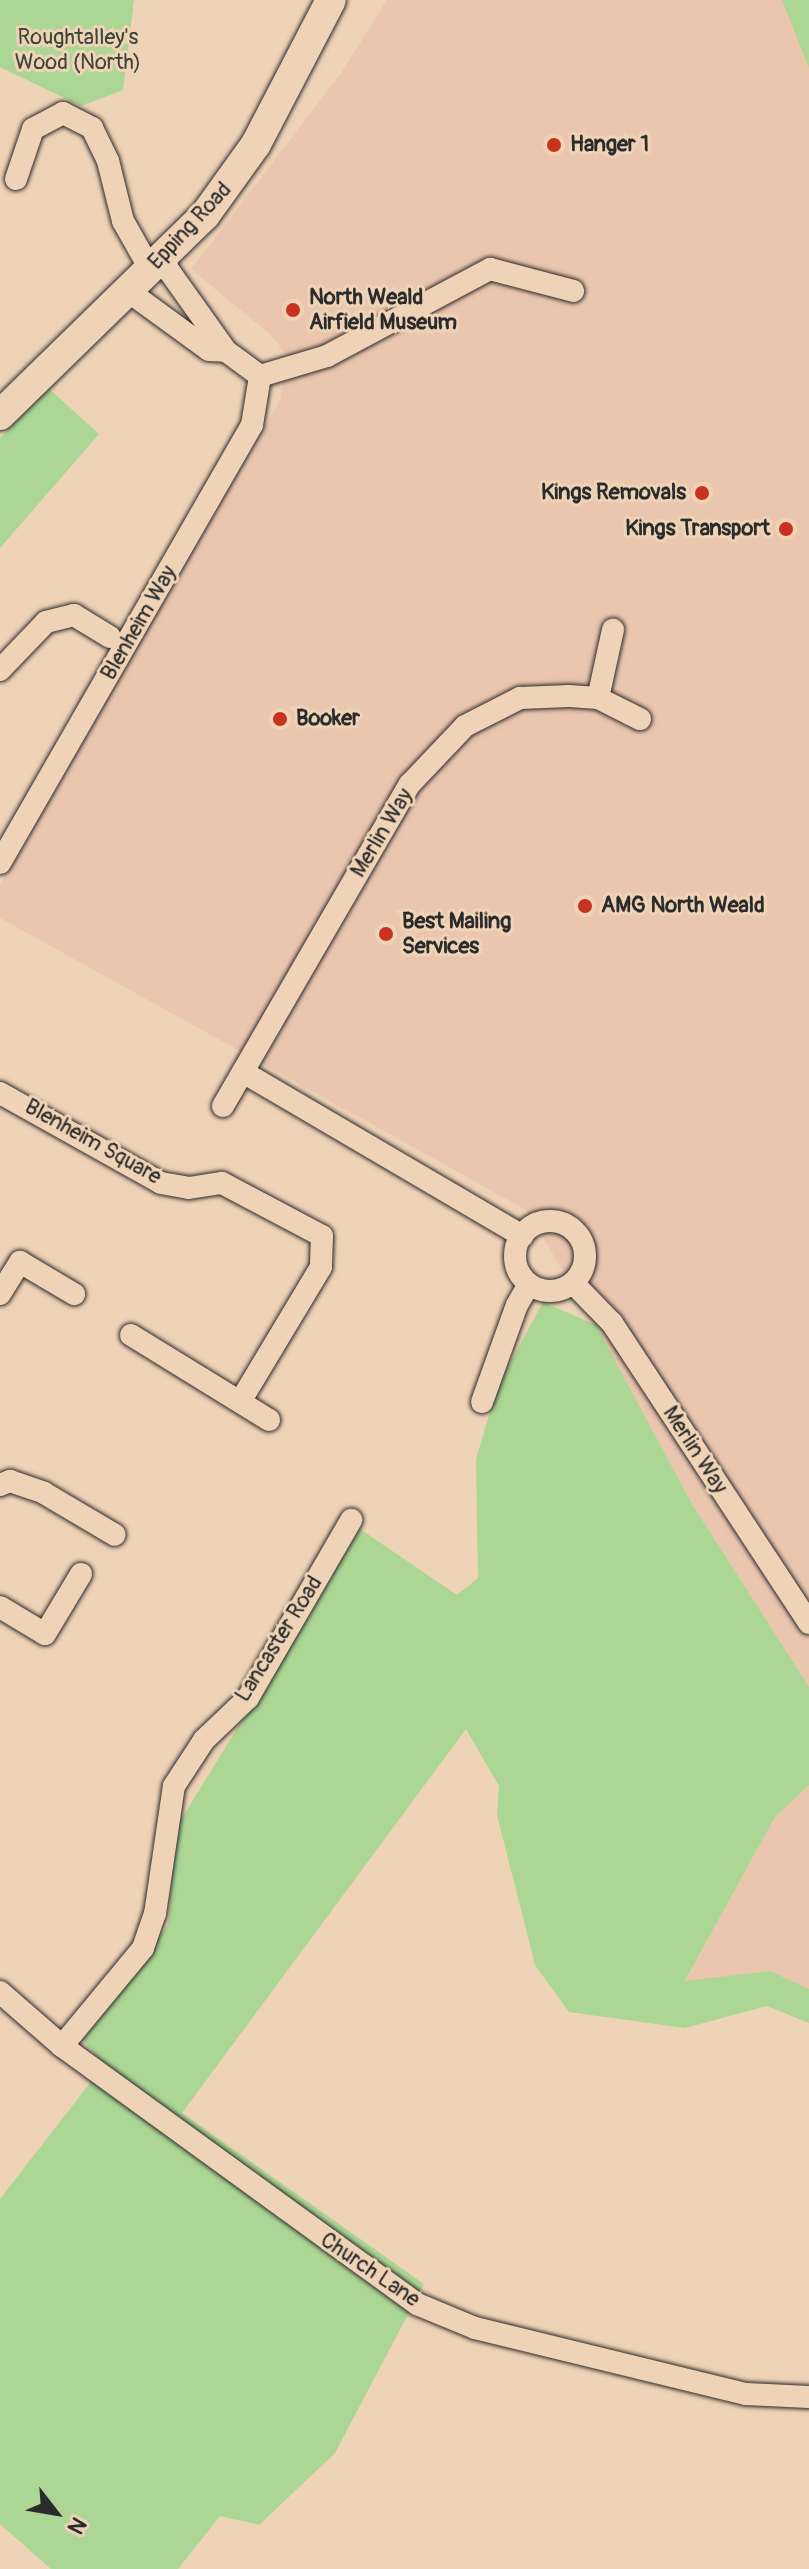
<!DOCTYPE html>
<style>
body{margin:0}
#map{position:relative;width:809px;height:2569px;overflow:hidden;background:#efd3b6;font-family:Pangolin,sans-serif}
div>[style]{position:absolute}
.built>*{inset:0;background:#ebc6ae}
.green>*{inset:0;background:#abd694}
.roads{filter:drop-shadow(0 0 2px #2b2b2b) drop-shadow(0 0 2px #2b2b2b)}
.minor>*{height:22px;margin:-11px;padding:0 11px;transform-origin:11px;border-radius:11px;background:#efd3b6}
.minor>.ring{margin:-11px;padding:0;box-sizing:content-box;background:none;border:22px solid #efd3b6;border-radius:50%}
.secondary>*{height:30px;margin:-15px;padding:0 15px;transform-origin:15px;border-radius:15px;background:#efd3b6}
.dots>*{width:22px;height:22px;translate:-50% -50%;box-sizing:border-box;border:4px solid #efd3b6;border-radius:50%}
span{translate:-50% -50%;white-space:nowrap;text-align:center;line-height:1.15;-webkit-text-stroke:6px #efd3b6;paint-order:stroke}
.park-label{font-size:22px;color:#3e453b}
.poi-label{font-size:22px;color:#2b2b2b;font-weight:700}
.left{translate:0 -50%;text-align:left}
.right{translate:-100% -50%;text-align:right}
.street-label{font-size:22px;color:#2b2b2b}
.north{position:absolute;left:16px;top:2473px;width:80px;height:80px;-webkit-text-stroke:6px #efd3b6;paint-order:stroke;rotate:121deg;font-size:22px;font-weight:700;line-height:32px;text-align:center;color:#2b2b2b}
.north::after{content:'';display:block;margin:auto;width:28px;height:36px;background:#2b2b2b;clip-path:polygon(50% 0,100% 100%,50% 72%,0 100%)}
</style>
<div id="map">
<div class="built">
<div style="clip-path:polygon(387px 0,809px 0,809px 1687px,692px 1504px,596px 1325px,526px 1210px,0 918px,0 885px,280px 400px,287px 356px,272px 336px,191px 269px,342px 72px)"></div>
<div style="clip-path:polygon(809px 1785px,809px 1989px,770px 1971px,685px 1982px,775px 1817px)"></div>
</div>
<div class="green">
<div style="clip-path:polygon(0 0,134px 0,123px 90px,81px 106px,0 67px)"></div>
<div style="clip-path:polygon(782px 0,809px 0,809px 68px)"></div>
<div style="clip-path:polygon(48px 388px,99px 434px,0 548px,0 438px)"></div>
<div style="clip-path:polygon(543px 1302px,596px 1325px,692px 1504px,809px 1687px,809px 1785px,775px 1817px,685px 1981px,770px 1971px,809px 1989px,809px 2023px,767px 2006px,685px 2028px,569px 2012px,535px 1965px,497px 1815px,499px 1786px,466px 1729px,182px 2113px,424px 2284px,335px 2453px,259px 2525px,220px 2516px,178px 2569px,51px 2569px,0 2524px,0 2199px,104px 2065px,83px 2040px,168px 1925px,177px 1826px,360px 1529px,457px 1595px,478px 1578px,476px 1459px,498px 1385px)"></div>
</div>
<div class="roads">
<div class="minor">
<div style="left:16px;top:179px;width:53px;rotate:-71.2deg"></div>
<div style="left:33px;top:129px;width:34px;rotate:-28deg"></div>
<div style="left:63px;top:113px;width:33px;rotate:27deg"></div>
<div style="left:92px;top:128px;width:37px;rotate:64deg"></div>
<div style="left:108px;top:161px;width:62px;rotate:76deg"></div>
<div style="left:123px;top:221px;width:55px;rotate:60.6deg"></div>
<div style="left:166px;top:256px;width:12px;rotate:85deg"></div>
<div style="left:167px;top:268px;width:102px;rotate:54.6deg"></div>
<div style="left:226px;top:351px;width:42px;rotate:36.3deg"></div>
<div style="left:260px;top:376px;width:70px;rotate:-16.6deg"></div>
<div style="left:327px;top:356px;width:185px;rotate:-28.1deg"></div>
<div style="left:490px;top:269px;width:86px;rotate:14.8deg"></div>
<div style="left:128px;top:291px;width:100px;rotate:36.1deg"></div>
<div style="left:209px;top:350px;width:17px;rotate:3deg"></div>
<div style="left:0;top:670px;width:66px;rotate:-46.2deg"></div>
<div style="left:46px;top:622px;width:29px;rotate:-14deg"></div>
<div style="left:74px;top:615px;width:42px;rotate:31.4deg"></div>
<div style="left:598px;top:698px;width:70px;rotate:-77.6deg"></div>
<div style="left:0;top:863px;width:505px;rotate:-60.09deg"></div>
<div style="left:252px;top:425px;width:50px;rotate:-80.7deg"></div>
<div style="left:243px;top:1072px;width:324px;rotate:30.4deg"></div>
<div style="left:0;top:1093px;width:184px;rotate:29.2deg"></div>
<div style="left:161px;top:1183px;width:28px;rotate:10deg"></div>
<div style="left:189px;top:1188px;width:33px;rotate:-9deg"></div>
<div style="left:222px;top:1183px;width:113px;rotate:27.9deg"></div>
<div style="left:322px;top:1236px;width:31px;rotate:92deg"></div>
<div style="left:321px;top:1267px;width:157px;rotate:121deg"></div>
<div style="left:223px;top:1106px;width:372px;rotate:-59.9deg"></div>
<div style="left:410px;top:784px;width:80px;rotate:-46.5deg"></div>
<div style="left:465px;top:726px;width:62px;rotate:-27deg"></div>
<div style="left:520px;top:698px;width:49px;rotate:-2.3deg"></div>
<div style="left:569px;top:696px;width:29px;rotate:4deg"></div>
<div style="left:598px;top:698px;width:47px;rotate:26.6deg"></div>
<div class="ring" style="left:515px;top:1221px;width:48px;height:48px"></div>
<div style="left:573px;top:1283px;width:56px;rotate:45.7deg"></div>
<div style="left:612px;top:1323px;width:359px;rotate:56.7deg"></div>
<div style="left:0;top:1294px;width:38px;rotate:-58deg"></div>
<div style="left:20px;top:1262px;width:63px;rotate:30.7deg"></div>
<div style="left:131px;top:1335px;width:162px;rotate:31.6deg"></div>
<div style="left:482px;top:1402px;width:103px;rotate:-70.2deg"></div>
<div style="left:517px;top:1305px;width:24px;rotate:-60deg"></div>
<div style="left:0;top:1485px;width:11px;rotate:-22deg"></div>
<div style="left:10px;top:1481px;width:36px;rotate:19deg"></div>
<div style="left:44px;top:1493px;width:82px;rotate:30.6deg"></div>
<div style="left:0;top:1607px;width:52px;rotate:31deg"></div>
<div style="left:45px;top:1634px;width:70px;rotate:-59deg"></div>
<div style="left:0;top:1992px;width:82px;rotate:41.1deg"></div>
<div style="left:62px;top:2046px;width:439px;rotate:36deg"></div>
<div style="left:417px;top:2304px;width:63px;rotate:22.5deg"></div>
<div style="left:475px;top:2328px;width:279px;rotate:13.7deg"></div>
<div style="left:746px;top:2394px;width:63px;rotate:2.7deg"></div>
<div style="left:62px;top:2046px;width:127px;rotate:-50.4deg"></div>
<div style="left:143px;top:1948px;width:36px;rotate:-71deg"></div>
<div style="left:155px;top:1914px;width:129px;rotate:-81.6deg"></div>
<div style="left:174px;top:1786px;width:55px;rotate:-56.9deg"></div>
<div style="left:204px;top:1740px;width:61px;rotate:-43.7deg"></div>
<div style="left:248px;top:1698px;width:206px;rotate:-59.9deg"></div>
</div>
<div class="secondary">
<div style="left:0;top:415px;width:286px;rotate:-44.3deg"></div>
<div style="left:205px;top:215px;width:87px;rotate:-54.3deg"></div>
<div style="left:256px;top:144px;width:162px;rotate:-62.5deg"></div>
</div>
</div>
<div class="dots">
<div style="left:554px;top:145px;background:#c8321e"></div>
<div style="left:293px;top:310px;background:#c8321e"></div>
<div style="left:702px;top:493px;background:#c8321e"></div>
<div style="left:786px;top:529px;background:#c8321e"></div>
<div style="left:280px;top:719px;background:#c8321e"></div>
<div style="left:585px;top:906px;background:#c8321e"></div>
<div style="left:386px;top:934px;background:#c8321e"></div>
</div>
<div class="park-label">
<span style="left:78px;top:50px">Roughtalley's<br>Wood (North)</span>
</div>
<div class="poi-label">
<span class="left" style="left:570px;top:145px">Hanger 1</span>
<span class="left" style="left:309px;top:310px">North Weald<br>Airfield Museum</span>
<span class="right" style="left:686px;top:493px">Kings Removals</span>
<span class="right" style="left:770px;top:529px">Kings Transport</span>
<span class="left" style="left:296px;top:719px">Booker</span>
<span class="left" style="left:601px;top:906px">AMG North Weald</span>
<span class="left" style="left:402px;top:934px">Best Mailing<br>Services</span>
</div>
<div class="street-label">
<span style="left:190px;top:226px;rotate:-47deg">Epping Road</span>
<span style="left:139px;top:623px;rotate:-60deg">Blenheim Way</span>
<span style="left:382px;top:833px;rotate:-59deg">Merlin Way</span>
<span style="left:93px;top:1142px;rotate:29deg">Blenheim Square</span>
<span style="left:695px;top:1450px;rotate:57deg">Merlin Way</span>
<span style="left:279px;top:1639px;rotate:-58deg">Lancaster Road</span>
<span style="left:370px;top:2270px;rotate:34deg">Church Lane</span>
</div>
<div class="north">N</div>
</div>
